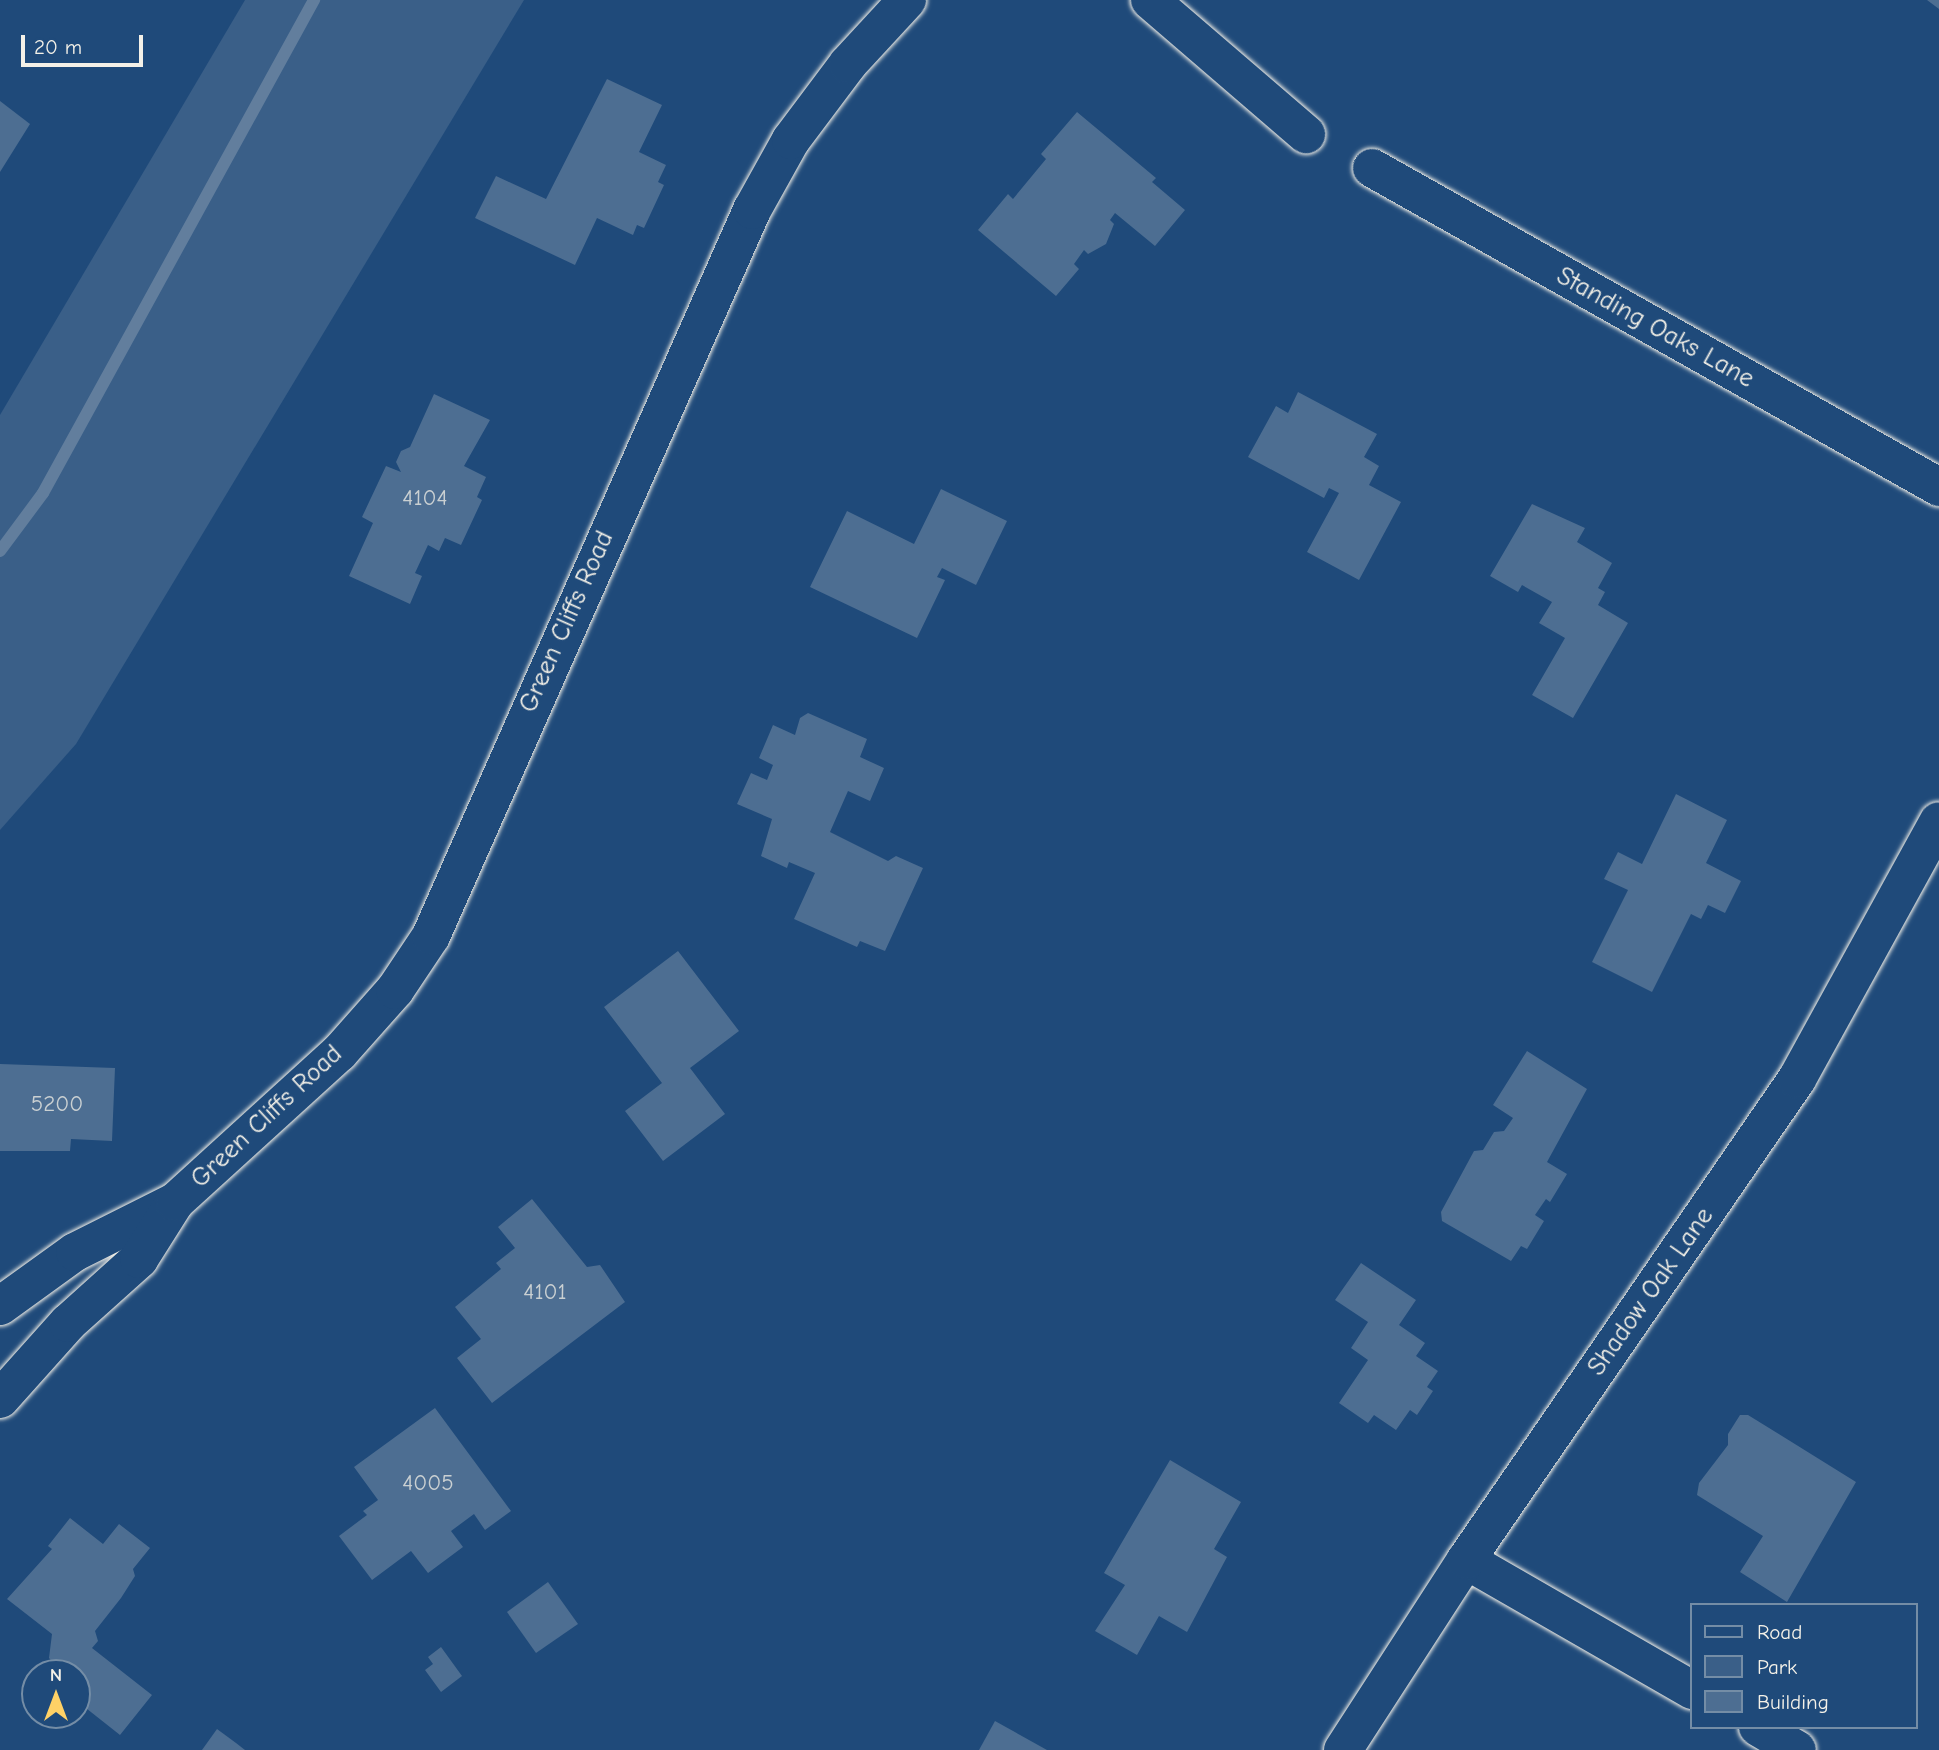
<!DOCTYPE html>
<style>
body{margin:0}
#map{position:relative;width:1939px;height:1750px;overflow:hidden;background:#1f4a7a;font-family:"Comic Neue",sans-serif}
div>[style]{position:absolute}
.green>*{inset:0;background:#3a5f88}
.stream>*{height:12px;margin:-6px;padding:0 6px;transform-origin:6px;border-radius:6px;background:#627e9d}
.building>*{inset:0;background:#4d6e92}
.roads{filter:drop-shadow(0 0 2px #f4f1e8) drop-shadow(0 0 2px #f4f1e8)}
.minor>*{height:38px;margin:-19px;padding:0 19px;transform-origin:19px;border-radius:19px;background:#1f4a7a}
span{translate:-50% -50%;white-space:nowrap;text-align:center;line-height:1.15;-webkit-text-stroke:6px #1f4a7a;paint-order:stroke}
.number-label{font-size:23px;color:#cad0d2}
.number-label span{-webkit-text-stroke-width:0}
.street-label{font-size:26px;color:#f4f1e8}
.legend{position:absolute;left:1690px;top:1603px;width:228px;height:126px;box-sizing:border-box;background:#1f4a7a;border:2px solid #748da6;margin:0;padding:9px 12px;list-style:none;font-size:21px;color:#f4f1e8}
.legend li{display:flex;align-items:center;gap:14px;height:35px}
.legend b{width:35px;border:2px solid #748da6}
.north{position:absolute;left:21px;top:1659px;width:70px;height:70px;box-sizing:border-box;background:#1f4a7a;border:2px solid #748da6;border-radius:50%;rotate:0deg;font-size:19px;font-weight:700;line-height:28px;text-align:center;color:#f4f1e8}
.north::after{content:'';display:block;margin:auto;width:24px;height:32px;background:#ffd166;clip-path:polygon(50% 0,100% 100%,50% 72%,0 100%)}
.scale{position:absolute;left:21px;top:35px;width:122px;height:32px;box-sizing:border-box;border:4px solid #f4f1e8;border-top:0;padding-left:9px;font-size:21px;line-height:24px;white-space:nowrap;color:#f4f1e8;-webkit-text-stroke:5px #1f4a7a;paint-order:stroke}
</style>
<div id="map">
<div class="green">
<div style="clip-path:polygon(245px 0,524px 0,76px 744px,0 830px,0 415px)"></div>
</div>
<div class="stream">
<div style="left:0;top:551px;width:72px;rotate:-53.4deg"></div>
<div style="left:43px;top:493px;width:563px;rotate:-61.2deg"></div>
</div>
<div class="building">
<div style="clip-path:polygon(1927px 0,1939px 0,1939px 9px)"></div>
<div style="clip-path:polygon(607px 79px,662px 105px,639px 152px,666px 165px,658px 182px,664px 185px,644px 228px,637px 225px,633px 235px,597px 218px,575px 265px,475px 218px,496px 176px,546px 199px)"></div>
<div style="clip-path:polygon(0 101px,30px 124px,0 172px)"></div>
<div style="clip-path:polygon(1077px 112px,1156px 178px,1152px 182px,1185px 210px,1155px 246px,1115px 213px,1110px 220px,1114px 224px,1106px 244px,1088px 254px,1084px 250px,1074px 264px,1079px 269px,1056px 296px,978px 230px,1008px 194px,1013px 199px,1046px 159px,1041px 154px)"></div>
<div style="clip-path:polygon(1298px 392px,1377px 434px,1364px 457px,1379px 466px,1369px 485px,1401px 502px,1359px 580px,1307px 552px,1339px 493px,1329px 488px,1324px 498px,1248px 457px,1276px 406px,1288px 413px)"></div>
<div style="clip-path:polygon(434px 394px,490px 420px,464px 466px,486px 477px,477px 497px,482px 500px,461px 545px,445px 538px,439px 551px,428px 545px,415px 573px,422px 576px,410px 604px,349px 576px,373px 523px,362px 517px,386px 466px,401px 472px,396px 462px,401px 451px,410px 447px)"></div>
<div style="clip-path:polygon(941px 489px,1007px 521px,976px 585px,942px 568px,937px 577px,945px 580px,917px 638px,810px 587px,847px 511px,914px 544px)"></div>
<div style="clip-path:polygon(1532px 504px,1585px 528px,1577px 542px,1612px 563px,1598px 588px,1605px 592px,1598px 605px,1628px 623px,1573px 718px,1532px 695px,1565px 638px,1539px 623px,1552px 602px,1522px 585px,1518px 592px,1490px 576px)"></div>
<div style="clip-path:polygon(808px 713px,867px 739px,860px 757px,884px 768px,870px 801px,848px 791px,830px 832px,888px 861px,896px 856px,923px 868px,885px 951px,860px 941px,857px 947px,794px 919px,815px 873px,789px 862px,787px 868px,761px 856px,772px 819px,737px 804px,751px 773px,767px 780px,773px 765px,759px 758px,773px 725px,795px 735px,800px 718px)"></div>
<div style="clip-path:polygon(1676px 794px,1727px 820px,1706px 863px,1741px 881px,1725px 913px,1708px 905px,1701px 919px,1691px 914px,1652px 992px,1592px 962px,1628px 890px,1604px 879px,1618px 852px,1642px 864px)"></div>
<div style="clip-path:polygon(678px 951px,739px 1031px,690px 1068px,725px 1114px,663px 1161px,625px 1111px,662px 1083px,604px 1007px)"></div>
<div style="clip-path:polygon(1527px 1051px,1587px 1089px,1547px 1162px,1567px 1174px,1550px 1202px,1546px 1199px,1535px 1215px,1544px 1221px,1527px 1249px,1521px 1246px,1511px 1261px,1442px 1221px,1441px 1212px,1474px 1151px,1483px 1150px,1494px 1132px,1504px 1131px,1513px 1118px,1493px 1105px)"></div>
<div style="clip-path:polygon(0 1064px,115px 1068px,112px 1141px,71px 1139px,70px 1151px,0 1151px)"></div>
<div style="clip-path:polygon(532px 1199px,587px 1267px,600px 1265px,625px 1302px,492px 1403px,457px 1358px,481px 1339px,455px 1307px,501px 1269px,496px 1263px,515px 1248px,498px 1227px)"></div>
<div style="clip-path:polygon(1361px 1263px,1416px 1300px,1399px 1325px,1425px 1343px,1416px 1356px,1438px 1371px,1427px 1387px,1433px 1391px,1417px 1415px,1410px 1410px,1396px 1430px,1374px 1415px,1368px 1423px,1339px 1403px,1368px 1360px,1351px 1348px,1368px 1322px,1335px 1300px)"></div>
<div style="clip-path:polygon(435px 1408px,511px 1511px,485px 1530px,474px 1514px,451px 1531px,463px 1547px,428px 1573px,411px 1551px,372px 1580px,339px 1536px,367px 1515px,363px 1511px,378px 1500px,354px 1467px)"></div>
<div style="clip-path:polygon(1740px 1415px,1748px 1415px,1856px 1482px,1787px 1602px,1740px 1572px,1763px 1536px,1697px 1495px,1699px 1483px,1728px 1445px,1728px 1434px)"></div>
<div style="clip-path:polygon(1170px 1460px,1241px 1502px,1214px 1549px,1227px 1557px,1187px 1632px,1159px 1616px,1137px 1655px,1095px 1631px,1125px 1585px,1104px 1573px)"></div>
<div style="clip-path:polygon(70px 1518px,103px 1544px,119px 1524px,150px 1548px,133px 1569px,135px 1576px,121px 1598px,95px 1631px,98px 1641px,92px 1648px,152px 1695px,120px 1735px,77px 1701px,77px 1673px,62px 1673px,49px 1658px,52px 1634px,7px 1599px,52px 1549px,48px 1546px)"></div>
<div style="clip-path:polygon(548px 1582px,578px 1624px,536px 1653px,507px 1612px)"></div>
<div style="clip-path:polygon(441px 1647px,462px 1676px,441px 1692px,425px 1670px,433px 1664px,428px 1657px)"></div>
<div style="clip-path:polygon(995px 1721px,1047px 1750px,979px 1750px)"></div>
<div style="clip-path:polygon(217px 1729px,236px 1743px,245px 1750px,202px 1750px)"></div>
</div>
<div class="roads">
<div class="minor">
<div style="left:1150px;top:0;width:206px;rotate:40.7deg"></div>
<div style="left:1372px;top:168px;width:651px;rotate:29.36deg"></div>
<div style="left:0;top:1306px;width:92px;rotate:-35.8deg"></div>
<div style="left:75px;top:1252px;width:112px;rotate:-26.6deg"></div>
<div style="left:0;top:1399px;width:102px;rotate:-48.2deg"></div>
<div style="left:68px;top:1323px;width:96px;rotate:-42deg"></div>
<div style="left:139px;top:1259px;width:67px;rotate:-57.7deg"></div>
<div style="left:175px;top:1202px;width:222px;rotate:-42.3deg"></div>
<div style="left:339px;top:1053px;width:84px;rotate:-48.4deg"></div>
<div style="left:395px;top:990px;width:65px;rotate:-56.3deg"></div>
<div style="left:431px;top:936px;width:794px;rotate:-66.15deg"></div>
<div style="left:752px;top:210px;width:80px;rotate:-60.9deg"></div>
<div style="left:791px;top:140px;width:95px;rotate:-53.1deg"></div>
<div style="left:848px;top:64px;width:87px;rotate:-47.3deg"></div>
<div style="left:1466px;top:1560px;width:261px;rotate:29.9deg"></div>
<div style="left:1758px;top:1727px;width:45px;rotate:30.5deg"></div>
<div style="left:1343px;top:1750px;width:226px;rotate:-57.1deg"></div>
<div style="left:1466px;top:1560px;width:584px;rotate:-55.47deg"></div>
<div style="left:1797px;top:1079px;width:294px;rotate:-61.2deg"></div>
</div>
</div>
<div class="number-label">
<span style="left:425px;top:498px">4104</span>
<span style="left:57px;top:1104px">5200</span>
<span style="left:545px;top:1292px">4101</span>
<span style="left:428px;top:1483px">4005</span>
</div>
<div class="street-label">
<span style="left:1655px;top:328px;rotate:29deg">Standing Oaks Lane</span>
<span style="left:567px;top:622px;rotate:-66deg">Green Cliffs Road</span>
<span style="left:267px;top:1117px;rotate:-43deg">Green Cliffs Road</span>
<span style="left:1651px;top:1292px;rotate:-55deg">Shadow Oak Lane</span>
</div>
<ul class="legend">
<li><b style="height:9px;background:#1f4a7a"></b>Road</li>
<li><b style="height:19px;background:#3a5f88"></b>Park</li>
<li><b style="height:19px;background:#4d6e92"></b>Building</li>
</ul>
<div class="north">N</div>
<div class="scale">20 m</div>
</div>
